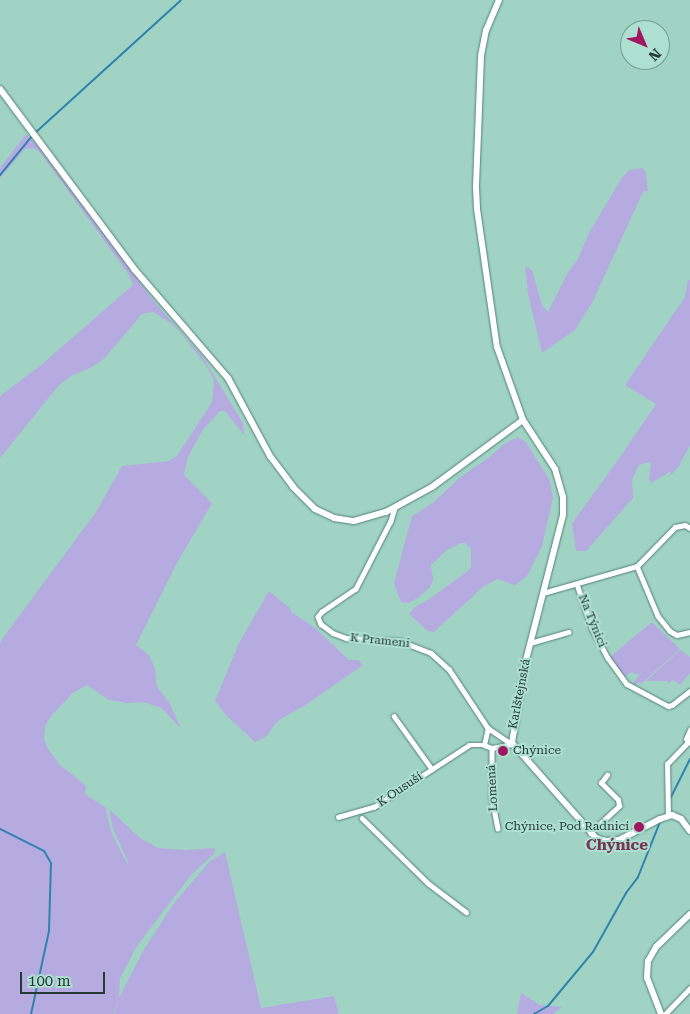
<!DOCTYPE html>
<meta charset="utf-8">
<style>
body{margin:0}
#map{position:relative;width:690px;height:1014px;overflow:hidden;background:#a0d3c4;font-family:"Roboto Serif",serif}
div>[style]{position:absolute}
.green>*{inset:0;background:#b6abe1}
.stream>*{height:2px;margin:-1px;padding:0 1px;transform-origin:1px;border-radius:1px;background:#2f84ae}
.roads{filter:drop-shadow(0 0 1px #538476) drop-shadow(0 0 1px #538476)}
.street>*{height:4.5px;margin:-2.25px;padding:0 2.25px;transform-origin:2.25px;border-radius:2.25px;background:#fff}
.secondary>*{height:6px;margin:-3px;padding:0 3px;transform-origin:3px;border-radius:3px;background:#fff}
.dots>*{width:14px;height:14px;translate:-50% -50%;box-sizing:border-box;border:2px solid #ade0d1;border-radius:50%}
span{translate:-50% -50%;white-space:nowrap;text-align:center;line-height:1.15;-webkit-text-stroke:4px #ade0d1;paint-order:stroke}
.street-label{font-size:12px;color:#263a34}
.poi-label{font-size:12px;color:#263a34}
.left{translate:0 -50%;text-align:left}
.right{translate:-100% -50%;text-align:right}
.quarter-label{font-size:15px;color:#783553;font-weight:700}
.north{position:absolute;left:620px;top:20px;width:50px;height:50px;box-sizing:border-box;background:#ade0d1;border:1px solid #779e92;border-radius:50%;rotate:135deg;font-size:14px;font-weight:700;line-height:20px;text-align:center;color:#263a34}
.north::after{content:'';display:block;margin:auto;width:18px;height:22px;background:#a01661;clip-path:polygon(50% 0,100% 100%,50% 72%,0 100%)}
.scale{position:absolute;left:20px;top:972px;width:85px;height:22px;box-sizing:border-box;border:2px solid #263a34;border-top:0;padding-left:6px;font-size:15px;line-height:18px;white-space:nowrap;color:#263a34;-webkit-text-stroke:4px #ade0d1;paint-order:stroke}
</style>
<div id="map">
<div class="green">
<div style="clip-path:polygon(26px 134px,39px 147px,157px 305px,202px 356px,243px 423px,244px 435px,225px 411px,220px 411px,202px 431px,188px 457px,184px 475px,212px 503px,177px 563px,136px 645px,149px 655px,155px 669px,157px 686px,170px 704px,181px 729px,162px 708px,143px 702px,127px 703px,109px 700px,87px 685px,74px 692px,52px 715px,45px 726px,44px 739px,47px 747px,59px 764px,86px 786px,85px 794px,105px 807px,112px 834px,128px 865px,125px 898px,128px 862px,113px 829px,109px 809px,140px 838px,158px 848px,185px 850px,215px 848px,215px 853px,191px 875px,137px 946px,120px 978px,119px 998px,143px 951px,174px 903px,210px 861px,225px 852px,261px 1008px,334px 996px,339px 1014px,114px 1014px,119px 999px,113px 1014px,0 1014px,0 642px,96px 512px,122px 466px,169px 461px,177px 456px,212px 402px,214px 380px,207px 367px,180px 332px,169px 322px,153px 312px,142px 314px,105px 358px,94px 366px,71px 376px,59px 385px,0 458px,0 396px,41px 365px,133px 285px,129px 275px,40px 152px,33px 148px,25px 149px,0 178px,0 168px)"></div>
<div style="clip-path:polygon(643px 168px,646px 173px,648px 191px,643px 192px,592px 303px,575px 330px,542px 353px,528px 294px,525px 266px,532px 270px,542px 305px,548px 312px,567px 274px,578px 259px,589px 233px,621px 179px,629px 170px)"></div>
<div style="clip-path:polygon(688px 280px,690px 280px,690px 445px,679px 466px,669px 477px,671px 471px,651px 483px,649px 479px,651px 464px,649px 462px,639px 465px,632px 480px,633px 498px,586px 551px,576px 551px,572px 524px,576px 518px,623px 453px,656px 404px,625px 385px,685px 297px)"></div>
<div style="clip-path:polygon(518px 437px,526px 442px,550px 481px,553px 498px,542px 546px,527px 576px,515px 585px,497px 579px,483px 587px,434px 632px,428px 631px,409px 614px,415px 607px,428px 600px,469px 570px,471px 567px,471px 549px,465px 543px,461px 543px,447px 550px,431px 565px,433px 580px,430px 587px,418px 598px,408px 603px,401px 602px,394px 583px,412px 516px,433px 503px,458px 479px,488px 458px,504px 444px)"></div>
<div style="clip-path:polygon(269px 591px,291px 609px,291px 612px,314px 627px,349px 660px,358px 660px,363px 665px,304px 706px,282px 718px,275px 724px,267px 736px,255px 742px,226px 715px,215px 701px,239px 643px)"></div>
<div style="clip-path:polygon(652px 622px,680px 649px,641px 684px,639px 682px,634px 686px,632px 684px,640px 675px,631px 672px,625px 677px,610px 657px)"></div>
<div style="clip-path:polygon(680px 650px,690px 657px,690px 673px,680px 685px,673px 680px,669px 683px,666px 681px,646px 681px)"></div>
<div style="clip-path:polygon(521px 993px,540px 1005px,562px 1007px,553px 1014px,517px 1014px)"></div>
</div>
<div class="stream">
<div style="left:35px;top:133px;width:197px;rotate:-42.3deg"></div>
<div style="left:0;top:175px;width:50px;rotate:-50.6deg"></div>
<div style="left:669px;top:801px;width:47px;rotate:-63.4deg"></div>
<div style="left:0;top:829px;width:49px;rotate:26.6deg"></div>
<div style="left:44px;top:851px;width:14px;rotate:60deg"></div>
<div style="left:51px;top:863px;width:68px;rotate:91.7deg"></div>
<div style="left:49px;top:931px;width:85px;rotate:102.2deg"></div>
<div style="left:534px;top:1014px;width:16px;rotate:-30deg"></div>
<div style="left:548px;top:1006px;width:70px;rotate:-50.2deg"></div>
<div style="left:593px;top:952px;width:68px;rotate:-60.8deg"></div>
<div style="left:626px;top:893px;width:20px;rotate:-53deg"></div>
<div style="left:638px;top:877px;width:59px;rotate:-68.2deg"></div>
</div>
<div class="roads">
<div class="street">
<div style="left:395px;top:508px;width:14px;rotate:107deg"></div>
<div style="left:391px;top:521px;width:76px;rotate:117.2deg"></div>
<div style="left:356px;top:589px;width:41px;rotate:145.9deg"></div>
<div style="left:322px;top:612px;width:6px;rotate:129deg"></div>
<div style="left:318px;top:617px;width:8px;rotate:67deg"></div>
<div style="left:321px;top:624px;width:15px;rotate:37deg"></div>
<div style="left:333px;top:633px;width:14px;rotate:21deg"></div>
<div style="left:346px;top:638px;width:54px;rotate:3.2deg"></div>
<div style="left:400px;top:641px;width:33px;rotate:21deg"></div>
<div style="left:431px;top:653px;width:24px;rotate:42deg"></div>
<div style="left:449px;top:669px;width:71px;rotate:56.5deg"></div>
<div style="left:488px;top:728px;width:29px;rotate:34deg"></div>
<div style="left:637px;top:566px;width:54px;rotate:67.2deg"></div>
<div style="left:658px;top:616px;width:19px;rotate:51deg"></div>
<div style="left:670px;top:631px;width:8px;rotate:30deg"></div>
<div style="left:677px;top:635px;width:13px;rotate:-13deg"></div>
<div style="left:577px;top:584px;width:46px;rotate:71.2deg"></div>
<div style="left:592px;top:628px;width:34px;rotate:62deg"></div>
<div style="left:608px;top:658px;width:32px;rotate:54deg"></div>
<div style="left:627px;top:684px;width:47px;rotate:28.2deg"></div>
<div style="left:668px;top:706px;width:4px;rotate:-14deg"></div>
<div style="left:672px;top:705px;width:23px;rotate:-38deg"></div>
<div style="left:543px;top:593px;width:98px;rotate:-16deg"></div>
<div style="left:637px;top:566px;width:54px;rotate:-45.7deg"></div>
<div style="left:675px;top:527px;width:10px;rotate:-11deg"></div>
<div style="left:685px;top:525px;width:6px;rotate:31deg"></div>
<div style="left:530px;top:643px;width:40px;rotate:-16deg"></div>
<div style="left:394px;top:716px;width:65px;rotate:54.4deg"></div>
<div style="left:688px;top:743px;width:4px;rotate:-117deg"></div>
<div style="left:686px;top:739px;width:10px;rotate:-66deg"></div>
<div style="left:484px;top:745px;width:17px;rotate:-77deg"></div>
<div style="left:492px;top:748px;width:50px;rotate:90deg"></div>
<div style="left:492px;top:798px;width:31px;rotate:79deg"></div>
<div style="left:668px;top:815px;width:51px;rotate:-91.1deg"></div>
<div style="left:667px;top:764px;width:33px;rotate:-46deg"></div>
<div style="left:338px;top:817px;width:37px;rotate:-16deg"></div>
<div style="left:374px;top:807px;width:113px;rotate:-33.1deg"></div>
<div style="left:469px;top:745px;width:15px"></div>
<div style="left:484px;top:745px;width:9px;rotate:21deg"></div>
<div style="left:492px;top:748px;width:20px;rotate:-11deg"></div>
<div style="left:362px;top:818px;width:93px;rotate:44.6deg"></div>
<div style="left:428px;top:883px;width:48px;rotate:37.3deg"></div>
<div style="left:590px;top:833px;width:40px;rotate:-43deg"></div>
<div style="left:619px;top:806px;width:6px;rotate:-99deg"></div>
<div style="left:618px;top:800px;width:24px;rotate:-135deg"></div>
<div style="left:601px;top:783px;width:10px;rotate:-53deg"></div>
<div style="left:665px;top:1014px;width:36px;rotate:-46deg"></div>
</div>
<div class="secondary">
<div style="left:499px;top:0;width:33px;rotate:113deg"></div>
<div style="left:486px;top:30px;width:26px;rotate:101deg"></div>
<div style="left:481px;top:56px;width:132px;rotate:92.2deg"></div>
<div style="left:476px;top:188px;width:21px;rotate:87deg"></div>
<div style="left:477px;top:209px;width:139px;rotate:81.8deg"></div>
<div style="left:497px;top:347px;width:77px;rotate:70.4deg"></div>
<div style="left:523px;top:420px;width:59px;rotate:56.9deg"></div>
<div style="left:555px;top:469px;width:29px;rotate:74deg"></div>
<div style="left:563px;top:497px;width:18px;rotate:90deg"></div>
<div style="left:563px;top:515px;width:150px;rotate:104.3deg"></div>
<div style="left:526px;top:660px;width:84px;rotate:99.6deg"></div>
<div style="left:512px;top:743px;width:127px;rotate:48.5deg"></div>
<div style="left:596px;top:838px;width:10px;rotate:17deg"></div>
<div style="left:606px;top:841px;width:13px;rotate:-4deg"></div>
<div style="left:619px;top:840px;width:46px;rotate:-27.1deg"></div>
<div style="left:660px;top:819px;width:13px;rotate:-18deg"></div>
<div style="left:672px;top:815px;width:10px;rotate:24deg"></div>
<div style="left:681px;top:819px;width:15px;rotate:53deg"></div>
<div style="left:0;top:89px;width:226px;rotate:53.3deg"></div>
<div style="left:135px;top:270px;width:143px;rotate:49.3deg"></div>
<div style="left:228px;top:378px;width:89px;rotate:61.7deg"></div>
<div style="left:270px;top:456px;width:39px;rotate:53deg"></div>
<div style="left:293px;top:487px;width:31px;rotate:45deg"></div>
<div style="left:315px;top:509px;width:21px;rotate:25deg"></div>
<div style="left:334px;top:518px;width:20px;rotate:9deg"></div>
<div style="left:354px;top:521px;width:33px;rotate:-16deg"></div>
<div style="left:386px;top:512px;width:52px;rotate:-28.5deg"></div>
<div style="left:432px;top:487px;width:113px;rotate:-36.4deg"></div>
<div style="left:661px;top:1014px;width:39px;rotate:-111deg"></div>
<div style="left:647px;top:978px;width:17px;rotate:-87deg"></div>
<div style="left:648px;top:961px;width:16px;rotate:-60deg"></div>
<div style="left:656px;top:947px;width:47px;rotate:-44.1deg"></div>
</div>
</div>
<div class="dots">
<div style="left:503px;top:751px;background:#a01661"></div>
<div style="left:639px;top:827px;background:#a01661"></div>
</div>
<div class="street-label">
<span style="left:592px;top:621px;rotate:68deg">Na Týnici</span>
<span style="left:380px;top:641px;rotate:6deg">K Prameni</span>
<span style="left:520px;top:694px;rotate:-79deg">Karlštejnská</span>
<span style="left:493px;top:788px;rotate:-93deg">Lomená</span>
<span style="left:400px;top:790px;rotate:-34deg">K Ousuší</span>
</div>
<div class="poi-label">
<span class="left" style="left:513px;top:751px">Chýnice</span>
<span class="right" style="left:629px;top:827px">Chýnice, Pod Radnicí</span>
</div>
<div class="quarter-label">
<span style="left:617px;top:846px">Chýnice</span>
</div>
<div class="north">N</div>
<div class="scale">100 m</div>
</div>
